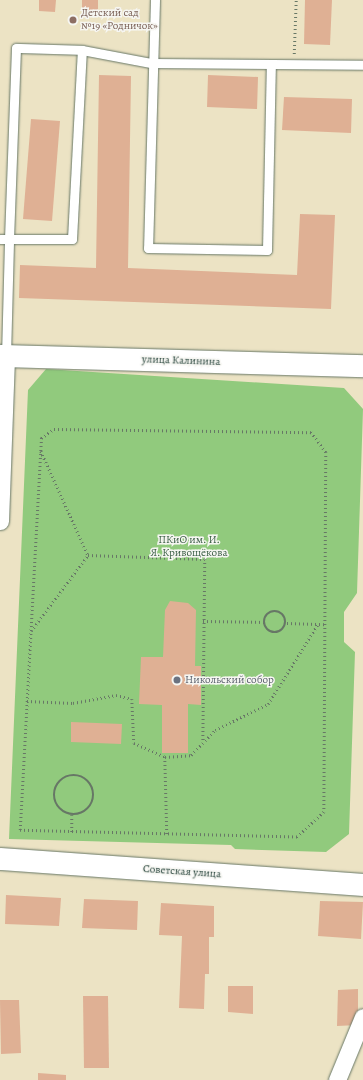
<!DOCTYPE html>
<meta charset="utf-8">
<style>
body{margin:0}
#map{position:relative;width:363px;height:1080px;overflow:hidden;background:#ece3c4;font-family:Alegreya,serif}
div>[style]{position:absolute}
.green>*{inset:0;background:#91ca7d}
.building>*{inset:0;background:#dfb094}
.path>*{height:2.5px;margin-top:-1.25px;transform-origin:0;background:repeating-linear-gradient(90deg,#677766 0 1px,transparent 0 4px)}
.path>.ring{margin:-1.25px;padding:0;box-sizing:content-box;background:none;border:2.5px solid #677766;border-radius:50%}
.roads{filter:drop-shadow(0 0 1px #677766) drop-shadow(0 0 1px #677766)}
.lane>*{height:9px;margin:-4.5px;padding:0 4.5px;transform-origin:4.5px;border-radius:4.5px;background:#fff}
.street>*{height:17px;margin:-8.5px;padding:0 8.5px;transform-origin:8.5px;border-radius:8.5px;background:#fff}
.secondary>*{height:22px;margin:-11px;padding:0 11px;transform-origin:11px;border-radius:11px;background:#fff}
.dots>*{width:11px;height:11px;translate:-50% -50%;box-sizing:border-box;border:2px solid #f6f6f2;border-radius:50%}
span{translate:-50% -50%;white-space:nowrap;text-align:center;line-height:1.15;-webkit-text-stroke:3px #f6f6f2;paint-order:stroke}
.education-label{font-size:11px;color:#785e54}
.left{translate:0 -50%;text-align:left}
.street-label{font-size:11px;color:#1f3d34}
.park-label{font-size:11px;color:#3c6046}
.worship-label{font-size:11px;color:#5b616d}
</style>
<div id="map">
<div class="green">
<div style="clip-path:polygon(46px 369px,344px 388px,363px 409px,357px 593px,344px 612px,344px 642px,355px 652px,349px 834px,326px 852px,235px 849px,231px 845px,9px 839px,28px 390px)"></div>
</div>
<div class="building">
<div style="clip-path:polygon(39px 0,56px 0,55px 12px,39px 11px)"></div>
<div style="clip-path:polygon(82px 0,98px 0,98px 12px,82px 12px)"></div>
<div style="clip-path:polygon(305px 0,332px 0,330px 45px,304px 44px)"></div>
<div style="clip-path:polygon(99px 75px,131px 76px,128px 268px,297px 275px,300px 214px,335px 215px,331px 309px,19px 298px,20px 265px,96px 268px)"></div>
<div style="clip-path:polygon(208px 75px,258px 77px,257px 109px,207px 107px)"></div>
<div style="clip-path:polygon(284px 97px,352px 99px,351px 133px,282px 130px)"></div>
<div style="clip-path:polygon(31px 119px,60px 121px,52px 221px,23px 219px)"></div>
<div style="clip-path:polygon(170px 601px,188px 603px,196px 610px,195px 666px,201px 666px,201px 705px,188px 704px,188px 753px,162px 753px,162px 705px,139px 704px,141px 657px,163px 657px,165px 610px)"></div>
<div style="clip-path:polygon(71px 722px,122px 724px,121px 744px,71px 742px)"></div>
<div style="clip-path:polygon(6px 895px,61px 898px,59px 926px,5px 924px)"></div>
<div style="clip-path:polygon(84px 899px,138px 901px,137px 930px,82px 928px)"></div>
<div style="clip-path:polygon(320px 901px,363px 902px,361px 939px,318px 936px)"></div>
<div style="clip-path:polygon(161px 903px,214px 906px,214px 937px,209px 937px,209px 974px,205px 974px,204px 1009px,179px 1008px,182px 936px,159px 935px)"></div>
<div style="clip-path:polygon(228px 986px,253px 986px,253px 1014px,228px 1012px)"></div>
<div style="clip-path:polygon(358px 989px,358px 1025px,337px 1026px,338px 990px)"></div>
<div style="clip-path:polygon(83px 996px,108px 996px,109px 1068px,84px 1068px)"></div>
<div style="clip-path:polygon(0 1000px,19px 1000px,21px 1053px,1px 1054px)"></div>
<div style="clip-path:polygon(38px 1073px,66px 1075px,66px 1080px,38px 1080px)"></div>
</div>
<div class="path">
<div style="left:294px;top:54px;width:54px;rotate:-87.9deg"></div>
<div style="left:54px;top:429px;width:257px;rotate:0.7deg"></div>
<div style="left:311px;top:432px;width:25px;rotate:53deg"></div>
<div style="left:326px;top:452px;width:360px;rotate:90.3deg"></div>
<div style="left:324px;top:812px;width:37px;rotate:137deg"></div>
<div style="left:297px;top:837px;width:277px;rotate:-178.6deg"></div>
<div style="left:20px;top:830px;width:393px;rotate:-86.9deg"></div>
<div style="left:41px;top:438px;width:16px;rotate:-35deg"></div>
<div style="left:41px;top:451px;width:114px;rotate:65.7deg"></div>
<div class="ring" style="left:264px;top:611px;width:19.5px;height:19.5px"></div>
<div style="left:203px;top:621px;width:61px;rotate:0.9deg"></div>
<div style="left:287px;top:623px;width:38px;rotate:2deg"></div>
<div style="left:31px;top:631px;width:95px;rotate:-53.1deg"></div>
<div style="left:88px;top:555px;width:117px;rotate:2deg"></div>
<div style="left:205px;top:559px;width:183px;rotate:90.6deg"></div>
<div style="left:27px;top:701px;width:46px;rotate:2.5deg"></div>
<div style="left:73px;top:703px;width:44px;rotate:-10.5deg"></div>
<div style="left:116px;top:695px;width:16px;rotate:14deg"></div>
<div style="left:132px;top:699px;width:44px;rotate:87.4deg"></div>
<div style="left:134px;top:743px;width:34px;rotate:24deg"></div>
<div style="left:165px;top:757px;width:26px;rotate:-4deg"></div>
<div style="left:191px;top:755px;width:35px;rotate:-46deg"></div>
<div style="left:215px;top:730px;width:59px;rotate:-26.1deg"></div>
<div style="left:268px;top:704px;width:94px;rotate:-58deg"></div>
<div style="left:165px;top:757px;width:77px;rotate:88.5deg"></div>
<div class="ring" style="left:54px;top:775px;width:37.5px;height:37.5px"></div>
<div style="left:72px;top:815px;width:17px;rotate:90deg"></div>
</div>
<div class="roads">
<div class="lane">
<div style="left:155px;top:0;width:248px;rotate:91.6deg"></div>
<div style="left:148px;top:248px;width:119px;rotate:1deg"></div>
<div style="left:267px;top:250px;width:186px;rotate:-88.8deg"></div>
<div style="left:0;top:239px;width:9px"></div>
<div style="left:9px;top:239px;width:191px;rotate:-87.9deg"></div>
<div style="left:16px;top:48px;width:66px;rotate:1.7deg"></div>
<div style="left:6px;top:356px;width:117px;rotate:-88.5deg"></div>
<div style="left:9px;top:239px;width:63px"></div>
<div style="left:72px;top:239px;width:189px;rotate:-87deg"></div>
<div style="left:82px;top:50px;width:70px;rotate:10.7deg"></div>
<div style="left:151px;top:63px;width:212px;rotate:0.5deg"></div>
</div>
<div class="street">
<div style="left:0;top:521px;width:165px;rotate:-87.9deg"></div>
<div style="left:337px;top:1080px;width:68px;rotate:-67.6deg"></div>
</div>
<div class="secondary">
<div style="left:0;top:356px;width:363px;rotate:1.6deg"></div>
<div style="left:0;top:859px;width:364px;rotate:4.1deg"></div>
</div>
</div>
<div class="dots">
<div style="left:73px;top:20px;background:#8d6e63"></div>
<div style="left:177px;top:680px;background:#6b7280"></div>
</div>
<div class="education-label">
<span class="left" style="left:81px;top:20px">Детский сад<br>№19 «Родничок»</span>
</div>
<div class="street-label">
<span style="left:181px;top:361px;rotate:2deg">улица Калинина</span>
<span style="left:182px;top:872px;rotate:4deg">Советская улица</span>
</div>
<div class="park-label">
<span style="left:189px;top:547px">ПКиО им. И.<br>Я. Кривощёкова</span>
</div>
<div class="worship-label">
<span class="left" style="left:185px;top:680px">Никольский собор</span>
</div>
</div>
